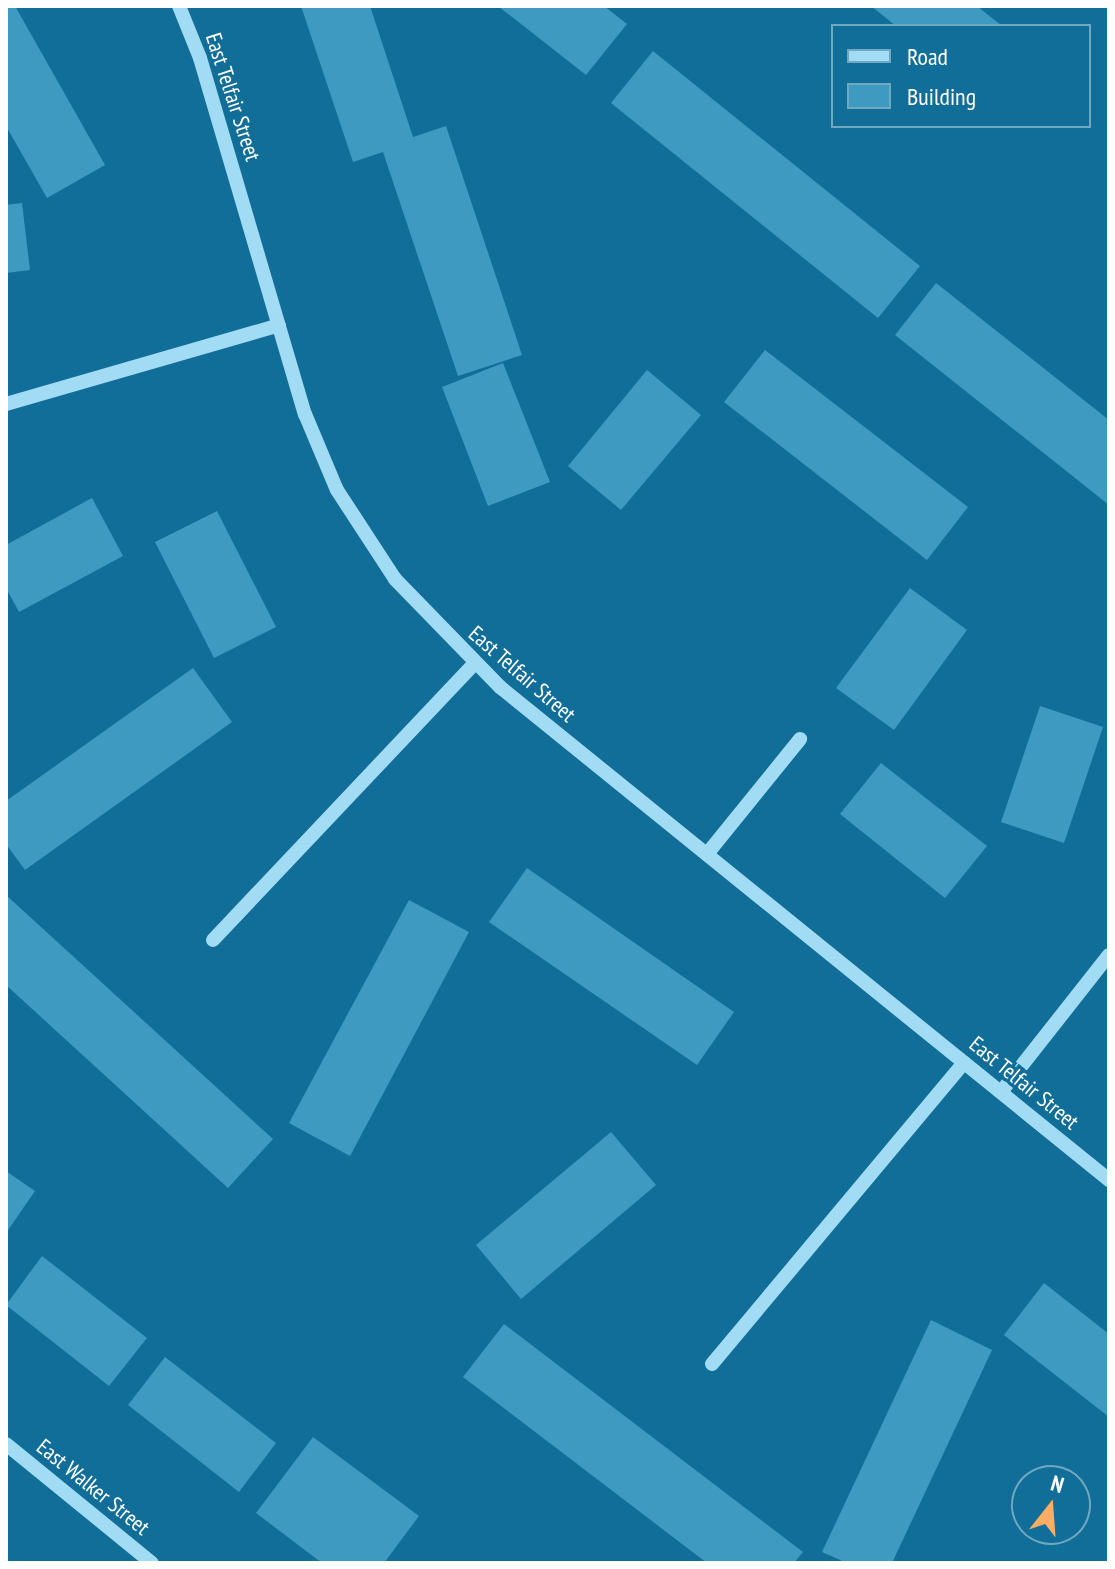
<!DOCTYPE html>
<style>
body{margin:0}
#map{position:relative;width:1115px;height:1569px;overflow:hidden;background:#116e98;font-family:"PT Sans Narrow",sans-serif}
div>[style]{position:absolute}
.building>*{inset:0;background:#3e9ac1}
.minor>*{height:14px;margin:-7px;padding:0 7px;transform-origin:7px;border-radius:7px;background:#a2dcf4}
span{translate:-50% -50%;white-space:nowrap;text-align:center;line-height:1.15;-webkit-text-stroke:7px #116e98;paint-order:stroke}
.street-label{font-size:22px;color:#fff}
.frame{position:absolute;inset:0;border:8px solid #fff;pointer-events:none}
.legend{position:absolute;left:831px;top:24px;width:260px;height:104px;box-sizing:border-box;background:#116e98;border:2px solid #70a8c1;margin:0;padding:10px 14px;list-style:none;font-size:24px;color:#fff}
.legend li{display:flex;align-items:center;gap:16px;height:40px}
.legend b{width:40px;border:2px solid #70a8c1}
.north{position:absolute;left:1011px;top:1465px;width:80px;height:80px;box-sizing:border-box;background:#116e98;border:2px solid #70a8c1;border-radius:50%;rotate:17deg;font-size:22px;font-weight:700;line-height:32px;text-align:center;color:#fff}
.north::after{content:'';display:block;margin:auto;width:28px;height:36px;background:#ffac65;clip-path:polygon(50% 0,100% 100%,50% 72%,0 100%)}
</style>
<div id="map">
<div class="building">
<div style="clip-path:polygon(6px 6px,15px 6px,105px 165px,47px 198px,6px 126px)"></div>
<div style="clip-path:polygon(301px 6px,370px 6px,413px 137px,446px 126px,522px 355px,458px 376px,383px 152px,353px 162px)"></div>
<div style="clip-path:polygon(498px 6px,604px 6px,627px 24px,586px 75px)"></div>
<div style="clip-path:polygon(871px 6px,977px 6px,1002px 26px,896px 26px)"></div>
<div style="clip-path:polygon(653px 51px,920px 266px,878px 318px,611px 103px)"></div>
<div style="clip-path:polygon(22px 203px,30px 270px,6px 273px,6px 205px)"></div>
<div style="clip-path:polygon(936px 283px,1109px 420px,1109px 505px,895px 335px)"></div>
<div style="clip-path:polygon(765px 350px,968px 507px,927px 560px,724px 402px)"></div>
<div style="clip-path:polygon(503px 363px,550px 482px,488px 506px,442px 387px)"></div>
<div style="clip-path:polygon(647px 370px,701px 415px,621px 510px,568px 466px)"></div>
<div style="clip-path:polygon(92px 498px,123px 556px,19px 612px,6px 588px,6px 545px)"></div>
<div style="clip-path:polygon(217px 511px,276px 627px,214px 658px,155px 542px)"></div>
<div style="clip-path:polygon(910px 588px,967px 630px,894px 730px,836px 688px)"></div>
<div style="clip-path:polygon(193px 668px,232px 722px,25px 870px,6px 844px,6px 801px)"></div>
<div style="clip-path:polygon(1040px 706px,1103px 727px,1064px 843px,1001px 822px)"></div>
<div style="clip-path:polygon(881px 763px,987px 846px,945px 898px,840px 814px)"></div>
<div style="clip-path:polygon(527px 868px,734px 1012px,697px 1065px,489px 922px)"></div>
<div style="clip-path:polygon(6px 895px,273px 1139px,228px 1188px,6px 985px)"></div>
<div style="clip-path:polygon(409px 900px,469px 932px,350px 1156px,289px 1123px)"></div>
<div style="clip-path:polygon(611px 1132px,656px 1185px,521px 1299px,476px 1245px)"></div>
<div style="clip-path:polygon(6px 1171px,35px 1191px,6px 1233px)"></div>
<div style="clip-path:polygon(42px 1256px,147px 1338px,109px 1386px,6px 1305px)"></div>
<div style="clip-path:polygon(1044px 1283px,1109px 1334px,1109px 1417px,1004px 1335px)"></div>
<div style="clip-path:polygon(931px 1320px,992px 1350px,892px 1563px,847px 1563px,822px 1552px)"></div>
<div style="clip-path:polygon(504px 1324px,803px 1552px,794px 1563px,707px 1563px,463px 1377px)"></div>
<div style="clip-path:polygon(165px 1357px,276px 1443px,239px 1492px,128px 1405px)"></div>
<div style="clip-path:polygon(313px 1437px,419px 1516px,384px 1563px,322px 1563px,256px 1513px)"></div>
</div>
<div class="minor">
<div style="left:179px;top:6px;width:56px;rotate:68deg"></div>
<div style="left:200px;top:58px;width:371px;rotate:73.6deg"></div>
<div style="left:305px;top:414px;width:82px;rotate:67.2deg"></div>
<div style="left:337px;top:490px;width:106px;rotate:56.9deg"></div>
<div style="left:395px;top:579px;width:151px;rotate:45.8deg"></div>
<div style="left:500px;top:687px;width:784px;rotate:38.99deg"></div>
<div style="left:6px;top:404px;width:284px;rotate:-16.1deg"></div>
<div style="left:707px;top:854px;width:148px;rotate:-51deg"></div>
<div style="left:213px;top:940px;width:380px;rotate:-46.6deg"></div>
<div style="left:1001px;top:1092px;width:174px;rotate:-51.8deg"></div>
<div style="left:712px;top:1364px;width:393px;rotate:-50.1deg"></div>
<div style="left:6px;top:1444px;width:188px;rotate:39.2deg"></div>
</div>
<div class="street-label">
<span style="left:233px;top:97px;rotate:72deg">East Telfair Street</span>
<span style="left:522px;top:674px;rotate:41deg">East Telfair Street</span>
<span style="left:1024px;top:1083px;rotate:39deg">East Telfair Street</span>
<span style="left:93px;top:1487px;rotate:39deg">East Walker Street</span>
</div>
<div class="frame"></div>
<ul class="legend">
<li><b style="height:10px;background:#a2dcf4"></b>Road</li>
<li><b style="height:22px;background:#3e9ac1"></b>Building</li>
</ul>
<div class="north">N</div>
</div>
